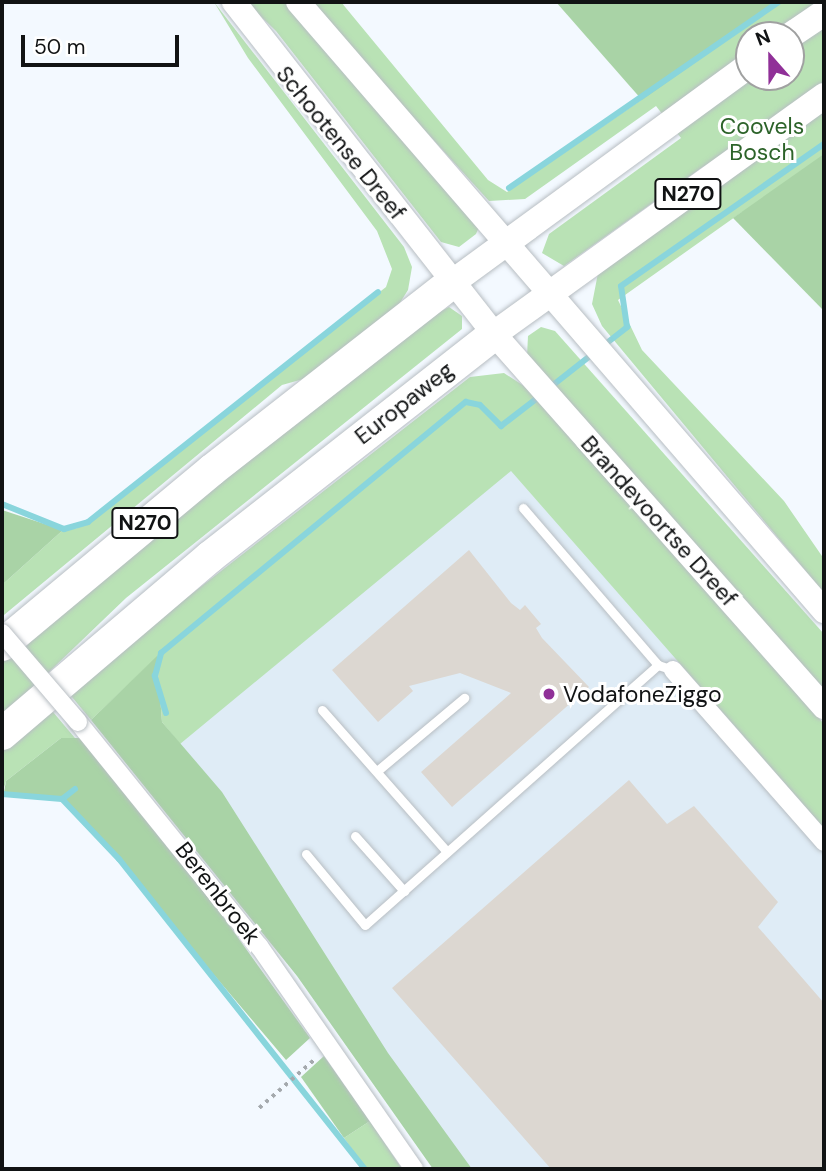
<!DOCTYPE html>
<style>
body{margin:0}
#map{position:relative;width:826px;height:1171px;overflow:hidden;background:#f3f9ff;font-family:"DM Sans",sans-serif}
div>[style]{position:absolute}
.built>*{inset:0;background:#dfecf6}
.green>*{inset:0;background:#b9e2b5}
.forest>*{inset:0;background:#a9d3a6}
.stream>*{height:6px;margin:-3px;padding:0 3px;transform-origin:3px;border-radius:3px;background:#89d5dc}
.building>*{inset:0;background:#dcd7d1}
.path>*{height:3.5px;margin-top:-1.75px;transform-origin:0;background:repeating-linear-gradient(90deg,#a4a9ad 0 3.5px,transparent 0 8.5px)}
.roads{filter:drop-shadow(0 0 2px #b8bec3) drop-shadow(0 0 2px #b8bec3)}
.lane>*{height:9px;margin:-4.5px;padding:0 4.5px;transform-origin:4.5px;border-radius:4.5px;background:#fff}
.street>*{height:18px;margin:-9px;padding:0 9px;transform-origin:9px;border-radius:9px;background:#fff}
.secondary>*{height:24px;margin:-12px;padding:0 12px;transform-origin:12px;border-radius:12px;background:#fff}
.primary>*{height:26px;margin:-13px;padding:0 13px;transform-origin:13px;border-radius:13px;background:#fff}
.highway>*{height:32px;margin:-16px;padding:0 16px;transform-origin:16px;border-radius:16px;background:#fff}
.bridges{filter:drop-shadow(0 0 2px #b8bec3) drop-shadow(0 0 2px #b8bec3)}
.street-bridge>*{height:18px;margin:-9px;padding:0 9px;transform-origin:9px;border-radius:9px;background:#fff}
.dots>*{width:19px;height:19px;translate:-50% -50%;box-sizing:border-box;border:4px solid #fff;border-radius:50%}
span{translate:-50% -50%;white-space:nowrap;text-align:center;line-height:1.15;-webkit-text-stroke:6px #fff;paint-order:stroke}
.shield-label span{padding:2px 5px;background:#fff;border:2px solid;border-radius:5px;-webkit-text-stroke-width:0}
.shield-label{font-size:21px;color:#111314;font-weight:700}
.park-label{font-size:23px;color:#2c6329}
.street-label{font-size:23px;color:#111314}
.poi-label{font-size:23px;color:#111314}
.left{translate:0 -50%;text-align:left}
.frame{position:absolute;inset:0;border:4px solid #111314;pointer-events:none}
.north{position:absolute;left:735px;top:21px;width:70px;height:70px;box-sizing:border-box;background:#fff;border:2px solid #a0a1a1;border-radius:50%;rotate:339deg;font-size:19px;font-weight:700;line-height:28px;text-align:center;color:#111314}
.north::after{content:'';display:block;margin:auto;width:24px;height:32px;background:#903098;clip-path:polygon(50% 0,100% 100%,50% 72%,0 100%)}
.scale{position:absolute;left:21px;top:35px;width:158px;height:32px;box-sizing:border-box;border:4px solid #111314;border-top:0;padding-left:9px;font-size:21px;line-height:24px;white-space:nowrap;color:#111314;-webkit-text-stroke:5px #fff;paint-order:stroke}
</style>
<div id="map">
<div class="built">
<div style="clip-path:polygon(526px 422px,824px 762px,824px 1169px,445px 1169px,163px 743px)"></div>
</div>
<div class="green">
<div style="clip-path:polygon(214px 2px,404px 247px,412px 267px,408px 290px,396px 309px,307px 378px,282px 385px,4px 615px,2px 585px,63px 530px,78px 528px,386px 287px,392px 269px,377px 231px,248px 58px)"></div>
<div style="clip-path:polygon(246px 2px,292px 2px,479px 227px,476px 234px,459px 247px,441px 242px,276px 31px)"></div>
<div style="clip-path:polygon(evenodd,308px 2px,341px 2px,488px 180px,507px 192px,647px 96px,566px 2px,824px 2px,824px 293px,742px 212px,618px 300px,642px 350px,784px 501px,824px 559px,824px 593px,602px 326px,592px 304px,598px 273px,704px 166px,564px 266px,542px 253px,549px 234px,681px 138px,656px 106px,525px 199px,489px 201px,308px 2px,749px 35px,791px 35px,791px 77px,749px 77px,749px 35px)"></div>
<div style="clip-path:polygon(449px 307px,462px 316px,462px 329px,126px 598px,2px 717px,2px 660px,422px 321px)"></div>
<div style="clip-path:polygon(541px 327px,555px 331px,824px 634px,824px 694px,527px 356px,528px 336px)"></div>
<div style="clip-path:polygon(504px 373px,530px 390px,824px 724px,824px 828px,511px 471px,180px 744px,162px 722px,157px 657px,91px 720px,67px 691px,470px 377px)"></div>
<div style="clip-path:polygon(48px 706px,75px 738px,61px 738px,6px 781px,2px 795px,2px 747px)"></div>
<div style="clip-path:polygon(370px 1121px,402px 1169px,366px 1169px,344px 1138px)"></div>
</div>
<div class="forest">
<div style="clip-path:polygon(556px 2px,781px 2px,642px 100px)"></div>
<div style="clip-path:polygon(824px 154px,824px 311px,733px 218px)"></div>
<div style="clip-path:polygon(2px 510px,63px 530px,2px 585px)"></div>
<div style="clip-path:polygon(157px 656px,162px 722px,222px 792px,388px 1053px,472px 1169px,433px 1169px,297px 976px,91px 720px)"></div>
<div style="clip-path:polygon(61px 738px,80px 738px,211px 900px,310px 1038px,286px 1060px,66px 800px,4px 792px,6px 781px)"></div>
<div style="clip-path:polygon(324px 1056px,370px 1121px,344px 1138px,301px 1077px)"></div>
</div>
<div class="stream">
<div style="left:509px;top:188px;width:328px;rotate:-34.6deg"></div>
<div style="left:603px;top:346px;width:31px;rotate:-38deg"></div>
<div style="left:627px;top:327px;width:41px;rotate:-98.3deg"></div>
<div style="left:621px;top:286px;width:248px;rotate:-35deg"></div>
<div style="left:548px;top:389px;width:60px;rotate:-38.2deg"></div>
<div style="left:2px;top:504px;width:67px;rotate:22deg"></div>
<div style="left:64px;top:529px;width:25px;rotate:-16deg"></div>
<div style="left:88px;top:522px;width:370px;rotate:-38.4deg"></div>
<div style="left:166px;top:713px;width:39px;rotate:-107deg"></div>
<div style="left:155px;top:676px;width:24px;rotate:-75deg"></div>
<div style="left:161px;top:653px;width:395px;rotate:-39.5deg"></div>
<div style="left:466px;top:402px;width:14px;rotate:12deg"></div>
<div style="left:480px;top:405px;width:30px;rotate:45deg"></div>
<div style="left:501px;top:426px;width:49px;rotate:-37.6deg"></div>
<div style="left:75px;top:789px;width:16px;rotate:142deg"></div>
<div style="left:62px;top:799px;width:83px;rotate:46.5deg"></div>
<div style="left:119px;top:859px;width:396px;rotate:51.6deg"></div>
<div style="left:2px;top:794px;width:60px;rotate:4.8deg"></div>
</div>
<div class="building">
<div style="clip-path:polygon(469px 550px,511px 603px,520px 610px,525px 605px,541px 624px,536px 628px,542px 638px,589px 687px,452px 807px,421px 772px,511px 693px,460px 673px,409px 686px,413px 691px,378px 722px,332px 670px)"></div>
<div style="clip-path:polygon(629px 780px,667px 824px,694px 806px,778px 902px,758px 927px,824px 1003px,824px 1169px,551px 1169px,392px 988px)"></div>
</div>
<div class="path">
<div style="left:259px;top:1108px;width:74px;rotate:-41.2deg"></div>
</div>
<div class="roads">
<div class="lane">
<div style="left:523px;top:508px;width:207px;rotate:49.3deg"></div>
<div style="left:322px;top:710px;width:189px;rotate:48.6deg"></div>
<div style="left:377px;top:771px;width:114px;rotate:-40deg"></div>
<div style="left:355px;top:836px;width:74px;rotate:48.3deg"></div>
<div style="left:306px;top:854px;width:92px;rotate:50.3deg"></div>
<div style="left:365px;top:925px;width:392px;rotate:-41.6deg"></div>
<div style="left:658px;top:665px;width:16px;rotate:18deg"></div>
</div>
<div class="street">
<div style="left:673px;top:670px;width:229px;rotate:48.7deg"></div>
<div style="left:78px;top:722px;width:288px;rotate:51.1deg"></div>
<div style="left:259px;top:946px;width:272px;rotate:55.2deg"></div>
</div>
<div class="secondary">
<div style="left:234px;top:2px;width:422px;rotate:51.9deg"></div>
<div style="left:494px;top:334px;width:498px;rotate:48.5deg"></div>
<div style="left:298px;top:2px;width:805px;rotate:49.18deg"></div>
</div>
<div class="primary">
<div style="left:791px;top:35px;width:40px;rotate:-34deg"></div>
<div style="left:453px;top:282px;width:367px;rotate:-36.2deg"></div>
<div style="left:494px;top:334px;width:407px;rotate:-35.8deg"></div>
</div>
<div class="highway">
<div style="left:2px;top:645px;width:273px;rotate:-39.8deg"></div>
<div style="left:212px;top:470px;width:306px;rotate:-38deg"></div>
<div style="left:2px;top:734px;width:273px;rotate:-40.4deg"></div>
<div style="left:210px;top:557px;width:361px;rotate:-38.1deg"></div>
</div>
</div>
<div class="bridges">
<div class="street-bridge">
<div style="left:2px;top:633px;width:117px;rotate:49.5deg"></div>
</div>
</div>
<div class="dots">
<div style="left:549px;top:694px;background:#903098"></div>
</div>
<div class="shield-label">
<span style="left:688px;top:194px">N270</span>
<span style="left:145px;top:523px">N270</span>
</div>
<div class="park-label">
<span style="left:762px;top:139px">Coovels<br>Bosch</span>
</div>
<div class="street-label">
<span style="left:341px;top:143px;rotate:51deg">Schootense Dreef</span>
<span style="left:404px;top:403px;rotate:-38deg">Europaweg</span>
<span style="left:659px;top:521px;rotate:48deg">Brandevoortse Dreef</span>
<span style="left:218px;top:893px;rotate:52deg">Berenbroek</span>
</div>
<div class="poi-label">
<span class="left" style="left:563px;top:694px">VodafoneZiggo</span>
</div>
<div class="frame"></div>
<div class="north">N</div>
<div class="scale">50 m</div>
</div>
